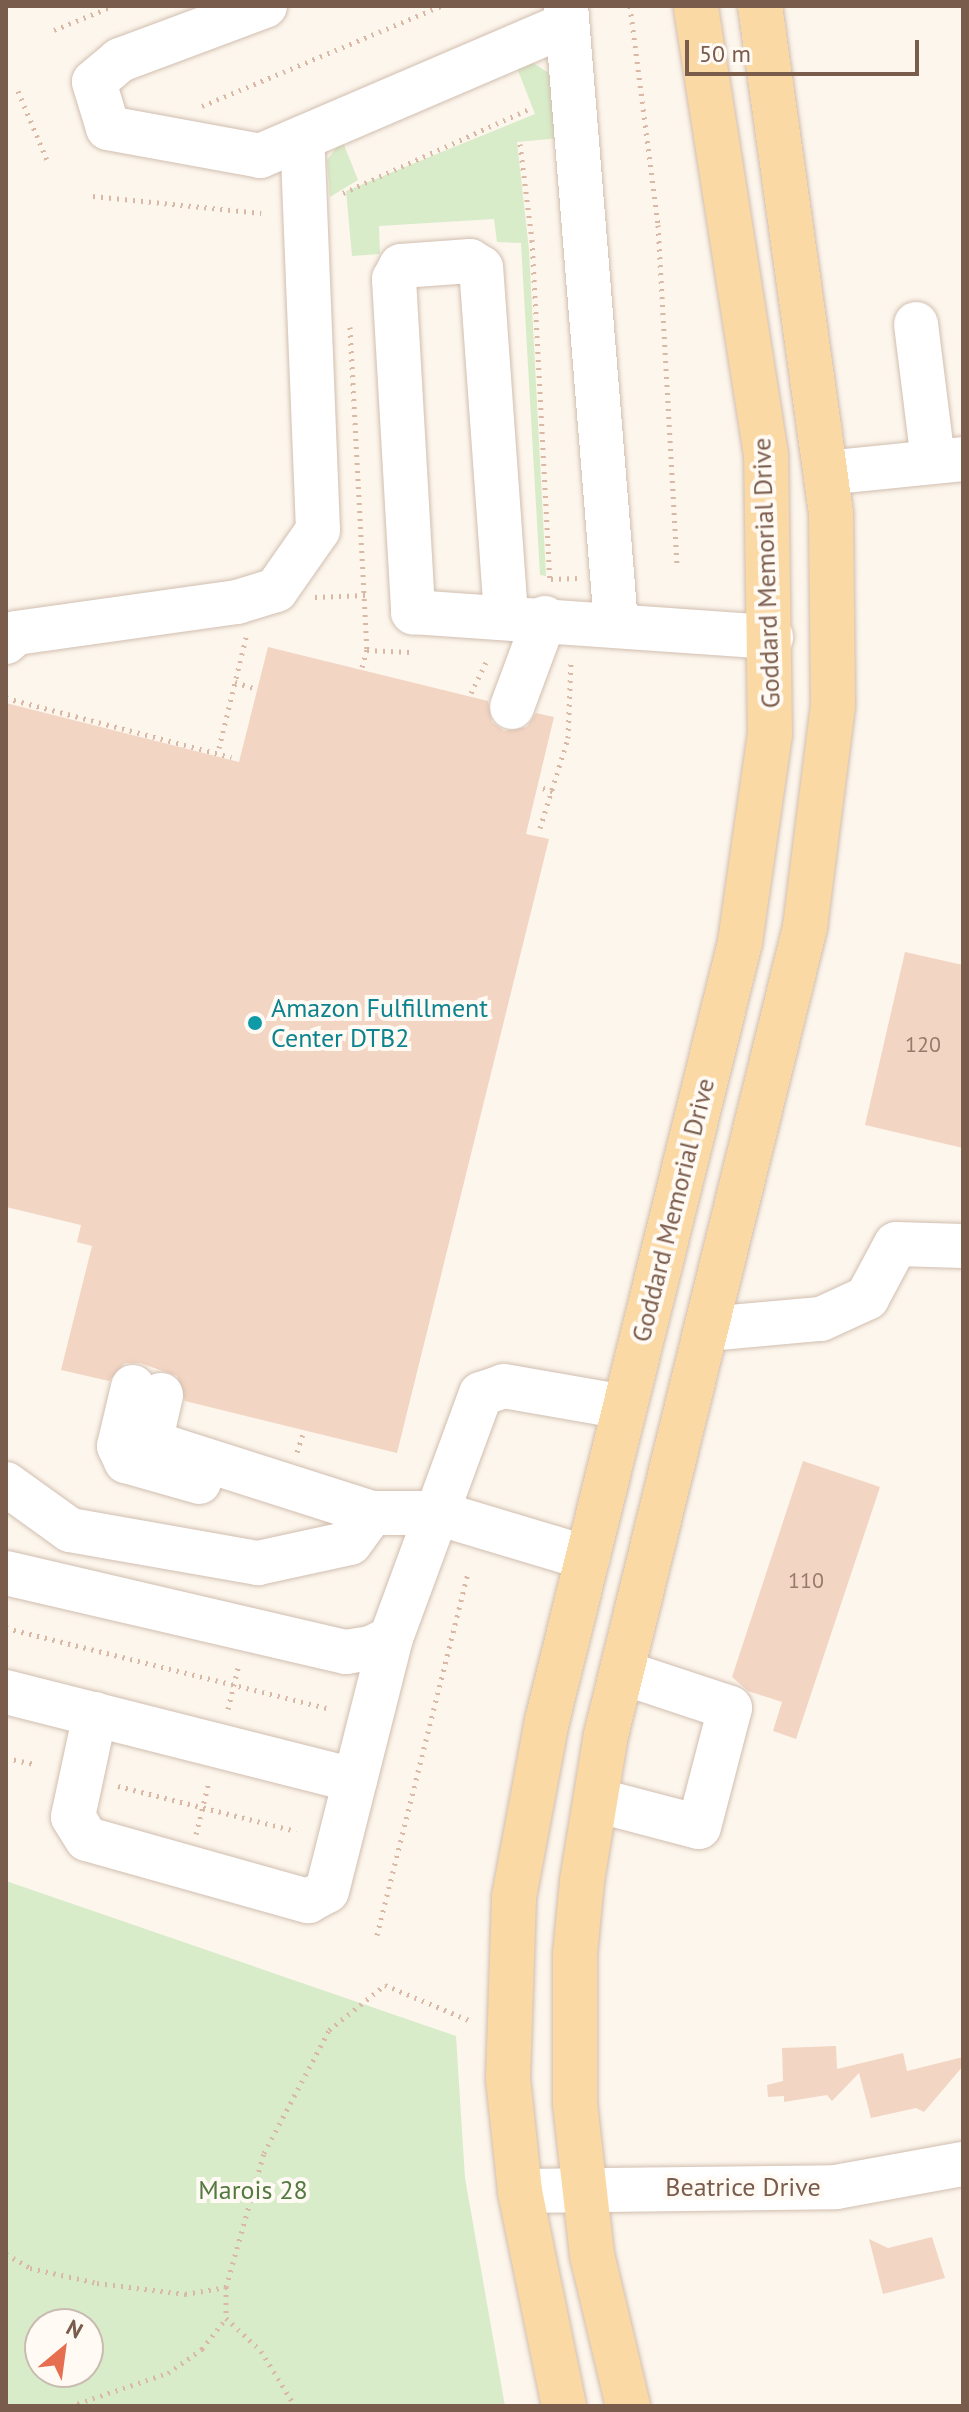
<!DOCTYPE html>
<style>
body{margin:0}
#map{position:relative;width:969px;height:2412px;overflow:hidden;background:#fdf6ec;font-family:"PT Sans",sans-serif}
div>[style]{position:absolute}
.green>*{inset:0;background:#d8ecc9}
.building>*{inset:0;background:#f3d5c3}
.path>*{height:5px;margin-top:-2.5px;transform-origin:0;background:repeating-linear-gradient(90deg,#d9b8a5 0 2px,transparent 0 8px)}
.roads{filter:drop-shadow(0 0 2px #d1beb0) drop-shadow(0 0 2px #d1beb0)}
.minor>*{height:44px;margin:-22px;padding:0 22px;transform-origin:22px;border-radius:22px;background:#fff}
.major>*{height:44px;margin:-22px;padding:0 22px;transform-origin:22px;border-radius:22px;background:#fbd9a5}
.dots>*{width:22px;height:22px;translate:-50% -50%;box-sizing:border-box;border:4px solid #fffaf3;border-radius:50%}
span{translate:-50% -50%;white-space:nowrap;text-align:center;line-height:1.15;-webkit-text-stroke:8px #fffaf3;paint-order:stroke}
.number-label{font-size:22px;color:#987a6a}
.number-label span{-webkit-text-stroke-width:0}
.street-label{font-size:26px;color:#7a5c4d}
.culture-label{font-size:26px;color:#0d838f}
.left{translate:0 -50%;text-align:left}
.park-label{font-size:26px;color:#537a41}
.frame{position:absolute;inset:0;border:8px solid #7a5c4d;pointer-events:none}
.north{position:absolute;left:24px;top:2308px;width:80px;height:80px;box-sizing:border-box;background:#fffaf3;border:2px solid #cabbb1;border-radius:50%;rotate:29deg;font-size:22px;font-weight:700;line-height:32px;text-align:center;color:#7a5c4d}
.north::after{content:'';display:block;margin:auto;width:28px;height:36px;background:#e76f51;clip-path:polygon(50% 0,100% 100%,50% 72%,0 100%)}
.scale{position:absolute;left:685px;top:40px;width:234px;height:36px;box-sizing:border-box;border:4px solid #7a5c4d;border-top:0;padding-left:10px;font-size:24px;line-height:28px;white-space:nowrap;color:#7a5c4d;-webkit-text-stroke:6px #fffaf3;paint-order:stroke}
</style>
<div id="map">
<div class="green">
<div style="clip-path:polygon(530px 61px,552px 75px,561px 138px,517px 142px,529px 250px,546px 576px,540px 575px,521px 243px,497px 242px,494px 219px,379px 226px,380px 254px,352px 256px,346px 191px,535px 114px,517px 68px)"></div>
<div style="clip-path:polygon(342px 140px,358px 180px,330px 197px,327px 160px)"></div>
<div style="clip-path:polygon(evenodd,6px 1881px,456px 2036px,465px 2178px,505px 2406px,6px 2406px,6px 1881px,40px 2324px,88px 2324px,88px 2372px,40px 2372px,40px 2324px)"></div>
</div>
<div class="building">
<div style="clip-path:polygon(268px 647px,488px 701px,492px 722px,504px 731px,527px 727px,536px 713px,554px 717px,526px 834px,549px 839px,397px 1453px,185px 1401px,177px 1376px,140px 1363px,125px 1363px,109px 1381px,61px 1370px,92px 1246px,77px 1242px,81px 1225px,6px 1207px,6px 703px,239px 762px)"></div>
<div style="clip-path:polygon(905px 952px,963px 965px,963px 1148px,865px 1125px)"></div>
<div style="clip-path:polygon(803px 1461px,880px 1487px,796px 1739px,773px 1731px,782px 1702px,748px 1691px,732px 1677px)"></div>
<div style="clip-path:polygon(836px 2046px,837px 2069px,903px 2053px,907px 2071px,963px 2057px,963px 2066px,924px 2112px,916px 2108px,871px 2118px,859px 2073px,832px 2101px,827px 2095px,784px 2102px,784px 2096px,768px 2097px,767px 2085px,783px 2081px,782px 2048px)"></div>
<div style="clip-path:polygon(932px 2237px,945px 2278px,883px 2294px,869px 2239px,888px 2248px)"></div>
</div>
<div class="path">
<div style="left:630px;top:6px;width:221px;rotate:82.7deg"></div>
<div style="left:658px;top:225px;width:344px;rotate:86.8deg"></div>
<div style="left:54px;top:30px;width:64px;rotate:-22.1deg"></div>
<div style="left:18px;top:91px;width:75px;rotate:67.2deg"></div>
<div style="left:202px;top:106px;width:259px;rotate:-22.7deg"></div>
<div style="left:520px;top:144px;width:97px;rotate:82.9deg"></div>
<div style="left:532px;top:240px;width:339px;rotate:87deg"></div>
<div style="left:343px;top:193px;width:204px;rotate:-24.3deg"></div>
<div style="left:93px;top:196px;width:169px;rotate:5.8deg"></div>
<div style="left:350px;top:327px;width:323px;rotate:87deg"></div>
<div style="left:367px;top:650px;width:43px;rotate:2.7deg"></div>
<div style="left:551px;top:579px;width:26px;rotate:-2deg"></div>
<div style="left:315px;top:597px;width:51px;rotate:-2.2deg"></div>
<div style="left:362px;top:667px;width:18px;rotate:-74deg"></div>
<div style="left:235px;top:682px;width:23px;rotate:18deg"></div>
<div style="left:471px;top:693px;width:37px;rotate:-64deg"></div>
<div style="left:6px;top:698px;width:233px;rotate:14.7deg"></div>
<div style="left:219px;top:748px;width:114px;rotate:-76.3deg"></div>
<div style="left:543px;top:788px;width:13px;rotate:18deg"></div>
<div style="left:540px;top:828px;width:94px;rotate:-72.7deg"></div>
<div style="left:568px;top:738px;width:77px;rotate:-87.8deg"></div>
<div style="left:297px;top:1452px;width:23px;rotate:-72deg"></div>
<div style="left:6px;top:1628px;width:332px;rotate:14deg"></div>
<div style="left:228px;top:1709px;width:46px;rotate:-76.3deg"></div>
<div style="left:6px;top:1758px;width:29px;rotate:12deg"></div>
<div style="left:118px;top:1786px;width:184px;rotate:14.2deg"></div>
<div style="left:196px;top:1834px;width:54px;rotate:-76deg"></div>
<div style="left:377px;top:1935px;width:373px;rotate:-75.9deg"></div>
<div style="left:6px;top:2254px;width:28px;rotate:30deg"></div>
<div style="left:30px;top:2268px;width:69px;rotate:12.6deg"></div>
<div style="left:97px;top:2283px;width:89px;rotate:7.1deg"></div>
<div style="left:185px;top:2294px;width:42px;rotate:-9.7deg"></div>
<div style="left:226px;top:2287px;width:139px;rotate:-74.2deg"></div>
<div style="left:264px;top:2153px;width:139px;rotate:-62.1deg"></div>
<div style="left:329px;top:2030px;width:72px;rotate:-38.8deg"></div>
<div style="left:385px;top:1985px;width:93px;rotate:22.7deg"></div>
<div style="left:226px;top:2287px;width:31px;rotate:90deg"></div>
<div style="left:226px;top:2318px;width:48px;rotate:43.3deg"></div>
<div style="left:261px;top:2351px;width:65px;rotate:58.3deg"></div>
<div style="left:70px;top:2406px;width:103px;rotate:-18.6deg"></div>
<div style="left:168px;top:2373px;width:42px;rotate:-35.2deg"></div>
<div style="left:202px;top:2349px;width:39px;rotate:-52deg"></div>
</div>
<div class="roads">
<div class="minor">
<div style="left:265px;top:6px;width:155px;rotate:159.6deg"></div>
<div style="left:120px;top:60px;width:34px;rotate:140deg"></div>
<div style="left:94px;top:82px;width:48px;rotate:73.1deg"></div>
<div style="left:108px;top:128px;width:155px;rotate:10.4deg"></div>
<div style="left:260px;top:156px;width:333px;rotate:-23.2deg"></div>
<div style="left:566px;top:6px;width:620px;rotate:85.37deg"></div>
<div style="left:916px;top:324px;width:137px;rotate:82.9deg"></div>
<div style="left:826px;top:473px;width:138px;rotate:-5.8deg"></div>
<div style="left:506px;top:615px;width:348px;rotate:-94.1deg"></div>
<div style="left:481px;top:268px;width:13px;rotate:-148deg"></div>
<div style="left:470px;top:261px;width:69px;rotate:175.9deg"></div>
<div style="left:401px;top:266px;width:15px;rotate:118deg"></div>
<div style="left:394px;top:279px;width:334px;rotate:86.7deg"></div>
<div style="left:413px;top:612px;width:359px;rotate:4deg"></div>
<div style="left:6px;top:642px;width:13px;rotate:-42deg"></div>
<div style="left:16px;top:633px;width:223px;rotate:-8deg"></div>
<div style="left:237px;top:602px;width:41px;rotate:-17.1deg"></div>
<div style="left:276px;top:590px;width:73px;rotate:-55deg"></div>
<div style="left:318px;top:530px;width:392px;rotate:-92.3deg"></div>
<div style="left:512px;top:707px;width:95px;rotate:-69.7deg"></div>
<div style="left:708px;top:1329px;width:113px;rotate:-5.1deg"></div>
<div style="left:821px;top:1319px;width:51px;rotate:-24.5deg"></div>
<div style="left:867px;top:1298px;width:61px;rotate:-61.8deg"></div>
<div style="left:896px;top:1244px;width:67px;rotate:1.7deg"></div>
<div style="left:133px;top:1387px;width:61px;rotate:103.3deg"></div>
<div style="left:119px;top:1446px;width:17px;rotate:65deg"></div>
<div style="left:126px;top:1461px;width:76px;rotate:16deg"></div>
<div style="left:161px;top:1395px;width:40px;rotate:103deg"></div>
<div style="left:152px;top:1434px;width:18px;rotate:45deg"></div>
<div style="left:165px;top:1447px;width:217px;rotate:17.7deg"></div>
<div style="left:372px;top:1513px;width:65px"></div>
<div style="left:437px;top:1513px;width:157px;rotate:16.7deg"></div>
<div style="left:6px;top:1484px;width:79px;rotate:35.7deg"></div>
<div style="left:70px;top:1530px;width:191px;rotate:10deg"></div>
<div style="left:258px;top:1563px;width:94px;rotate:-12.3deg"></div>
<div style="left:350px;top:1543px;width:37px;rotate:-54deg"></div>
<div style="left:6px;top:1573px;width:349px;rotate:13.1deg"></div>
<div style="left:346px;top:1652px;width:25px;rotate:-9deg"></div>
<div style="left:371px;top:1648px;width:22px;rotate:-27deg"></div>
<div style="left:391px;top:1638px;width:260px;rotate:-69.8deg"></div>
<div style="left:481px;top:1394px;width:24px;rotate:-19deg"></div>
<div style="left:504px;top:1386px;width:122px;rotate:9.9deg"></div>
<div style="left:6px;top:1692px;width:360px;rotate:14.2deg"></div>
<div style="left:95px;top:1714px;width:105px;rotate:102.1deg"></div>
<div style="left:73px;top:1817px;width:26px;rotate:58deg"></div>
<div style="left:87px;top:1839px;width:230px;rotate:15.7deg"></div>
<div style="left:308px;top:1901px;width:21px;rotate:-28deg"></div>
<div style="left:327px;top:1891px;width:261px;rotate:-75.8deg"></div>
<div style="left:596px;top:1800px;width:106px;rotate:14.7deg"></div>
<div style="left:699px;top:1827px;width:123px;rotate:-75.4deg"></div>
<div style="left:730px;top:1708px;width:114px;rotate:-161.6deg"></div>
<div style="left:520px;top:2191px;width:316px;rotate:-0.7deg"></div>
<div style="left:836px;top:2187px;width:129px;rotate:-10.3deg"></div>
</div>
<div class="major">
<div style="left:564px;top:2406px;width:219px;rotate:-101.6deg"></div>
<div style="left:520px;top:2191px;width:113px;rotate:-96.1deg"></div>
<div style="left:508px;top:2079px;width:182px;rotate:-88.1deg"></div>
<div style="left:514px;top:1897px;width:179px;rotate:-79.4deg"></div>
<div style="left:547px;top:1721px;width:803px;rotate:-76.08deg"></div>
<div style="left:740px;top:942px;width:209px;rotate:-81.8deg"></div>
<div style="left:770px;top:735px;width:280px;rotate:-90.8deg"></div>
<div style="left:766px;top:455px;width:454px;rotate:-98.9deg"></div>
<div style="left:628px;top:2406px;width:155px;rotate:-103.4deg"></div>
<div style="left:592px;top:2255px;width:152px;rotate:-96.4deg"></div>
<div style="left:575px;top:2104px;width:150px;rotate:-90deg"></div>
<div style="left:575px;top:1954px;width:73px;rotate:-84.5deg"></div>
<div style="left:582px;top:1881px;width:148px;rotate:-80.7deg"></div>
<div style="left:606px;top:1735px;width:832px;rotate:-76.16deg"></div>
<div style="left:805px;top:927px;width:224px;rotate:-82.8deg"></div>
<div style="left:833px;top:705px;width:192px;rotate:-90.6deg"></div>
<div style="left:831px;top:513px;width:512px;rotate:-97.97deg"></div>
</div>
</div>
<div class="dots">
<div style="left:255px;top:1023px;background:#0f9aa8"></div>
</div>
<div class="number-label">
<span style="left:923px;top:1045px">120</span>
<span style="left:806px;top:1581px">110</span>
</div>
<div class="street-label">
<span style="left:766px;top:573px;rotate:-92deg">Goddard Memorial Drive</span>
<span style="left:673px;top:1210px;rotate:-76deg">Goddard Memorial Drive</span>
<span style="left:743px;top:2187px">Beatrice Drive</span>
</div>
<div class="culture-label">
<span class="left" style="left:271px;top:1023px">Amazon Fulfillment<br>Center DTB2</span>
</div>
<div class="park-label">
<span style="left:253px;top:2190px">Marois 28</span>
</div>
<div class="frame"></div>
<div class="north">N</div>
<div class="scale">50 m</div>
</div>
